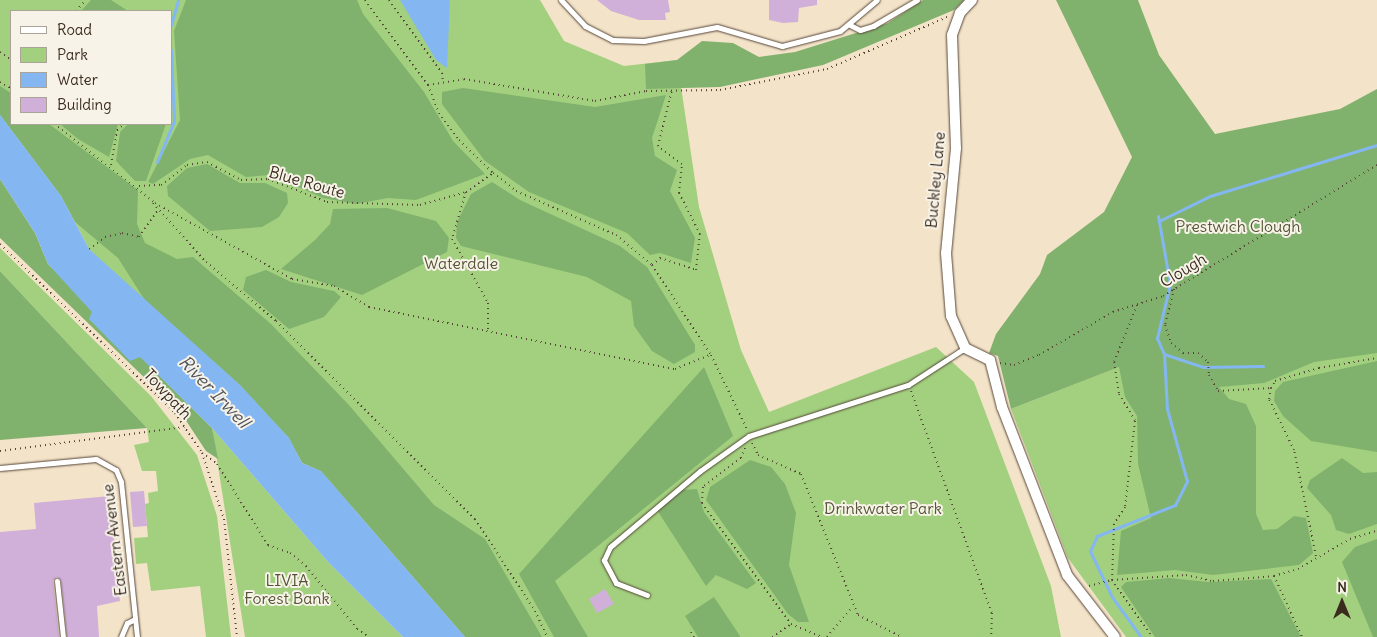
<!DOCTYPE html>
<style>
body{margin:0}
#map{position:relative;width:1377px;height:637px;overflow:hidden;background:#f3e3c9;font-family:Delius,sans-serif}
div>[style]{position:absolute}
.green>*{inset:0;background:#a2d07e}
.forest>*{inset:0;background:#81b26d}
.water>*{inset:0;background:#84b7f1}
.stream>*{height:3px;margin:-1.5px;padding:0 1.5px;transform-origin:1.5px;border-radius:1.5px;background:#84b7f1}
.building>*{inset:0;background:#d0afd9}
.path>*{height:2px;margin-top:-1px;transform-origin:0;background:repeating-linear-gradient(90deg,#574638 0 1px,transparent 0 5px)}
.roads{filter:drop-shadow(0 0 1px #574638) drop-shadow(0 0 1px #574638)}
.service>*{height:5px;margin:-2.5px;padding:0 2.5px;transform-origin:2.5px;border-radius:2.5px;background:#fff}
.minor>*{height:10px;margin:-5px;padding:0 5px;transform-origin:5px;border-radius:5px;background:#fff}
span{translate:-50% -50%;white-space:nowrap;text-align:center;line-height:1.15;-webkit-text-stroke:4px #f7f3e8;paint-order:stroke}
.street-label{font-size:16px;color:#3b2a1e}
.park-label{font-size:16px;color:#555436}
.water-label{font-size:18px;color:#51545d;font-style:italic}
.legend{position:absolute;left:10px;top:10px;width:162px;height:115px;box-sizing:border-box;background:#f7f3e8;border:1px solid #aca397;margin:0;padding:6px 9px;list-style:none;font-size:15px;color:#3b2a1e}
.legend li{display:flex;align-items:center;gap:10px;height:25px}
.legend b{width:25px;border:1px solid #aca397}
.north{position:absolute;left:1317px;top:577px;width:50px;height:50px;-webkit-text-stroke:4px #f7f3e8;paint-order:stroke;rotate:0deg;font-size:14px;font-weight:700;line-height:20px;text-align:center;color:#3b2a1e}
.north::after{content:'';display:block;margin:auto;width:18px;height:22px;background:#3b2a1e;clip-path:polygon(50% 0,100% 100%,50% 72%,0 100%)}
</style>
<div id="map">
<div class="green">
<div style="clip-path:polygon(evenodd,0 0,540px 0,564px 41px,624px 66px,677px 60px,699px 207px,741px 350px,769px 412px,936px 347px,974px 382px,1051px 586px,1061px 637px,465px 637px,355px 510px,89px 249px,61px 196px,0 115px,0 0,11px 11px,171px 11px,171px 124px,11px 124px,11px 11px)"></div>
<div style="clip-path:polygon(0 248px,151px 396px,197px 455px,217px 516px,231px 637px,206px 637px,200px 586px,151px 591px,147px 563px,136px 564px,134px 538px,148px 537px,145px 504px,149px 503px,148px 493px,158px 491px,156px 471px,142px 471px,134px 445px,149px 442px,147px 428px,0 271px)"></div>
<div style="clip-path:polygon(1377px 289px,1377px 637px,1126px 637px,1068px 558px,1011px 409px,1216px 329px)"></div>
<div style="clip-path:polygon(212px 428px,329px 563px,403px 637px,245px 637px)"></div>
</div>
<div class="forest">
<div style="clip-path:polygon(91px 0,111px 0,128px 11px,81px 11px)"></div>
<div style="clip-path:polygon(186px 0,357px 0,363px 14px,424px 92px,453px 141px,485px 174px,416px 200px,388px 198px,356px 204px,323px 198px,271px 175px,246px 177px,208px 155px,190px 159px,153px 184px,148px 182px,180px 120px,174px 31px)"></div>
<div style="clip-path:polygon(923px 0,964px 0,954px 10px,823px 65px,720px 87px,646px 89px,645px 64px,677px 60px,702px 41px,733px 43px,759px 57px,795px 52px,888px 23px)"></div>
<div style="clip-path:polygon(1056px 0,1138px 0,1159px 55px,1215px 134px,1340px 109px,1377px 89px,1377px 353px,1314px 362px,1264px 383px,1219px 387px,1229px 399px,1246px 404px,1256px 426px,1256px 514px,1263px 530px,1277px 529px,1294px 516px,1306px 518px,1313px 553px,1299px 565px,1213px 575px,1175px 570px,1117px 575px,1121px 531px,1151px 518px,1138px 464px,1137px 416px,1125px 397px,1119px 367px,1011px 409px,998px 356px,989px 353px,996px 334px,1040px 274px,1047px 255px,1104px 212px,1132px 157px)"></div>
<div style="clip-path:polygon(0 86px,11px 93px,11px 124px,49px 124px,138px 190px,137px 224px,145px 243px,177px 259px,193px 257px,271px 324px,348px 404px,434px 505px,485px 539px,542px 637px,465px 637px,321px 471px,302px 463px,289px 438px,240px 385px,146px 302px,118px 258px,75px 222px,61px 196px,0 115px)"></div>
<div style="clip-path:polygon(463px 88px,595px 107px,666px 95px,652px 138px,655px 156px,677px 170px,670px 191px,695px 238px,691px 263px,660px 253px,650px 255px,627px 233px,529px 192px,485px 161px,442px 104px,442px 92px)"></div>
<div style="clip-path:polygon(60px 124px,118px 124px,109px 157px,78px 139px)"></div>
<div style="clip-path:polygon(128px 124px,166px 124px,146px 181px,135px 181px,116px 161px,120px 132px)"></div>
<div style="clip-path:polygon(207px 164px,240px 183px,265px 183px,287px 193px,288px 203px,279px 217px,262px 227px,210px 231px,168px 196px,167px 186px,187px 168px)"></div>
<div style="clip-path:polygon(0 179px,35px 233px,48px 264px,212px 428px,218px 459px,206px 451px,181px 413px,0 238px)"></div>
<div style="clip-path:polygon(492px 182px,520px 200px,620px 246px,647px 267px,695px 345px,695px 352px,674px 364px,652px 351px,634px 326px,631px 301px,587px 277px,461px 246px,456px 238px,457px 222px,471px 194px)"></div>
<div style="clip-path:polygon(387px 208px,436px 221px,449px 238px,447px 252px,362px 295px,281px 269px,315px 240px,330px 224px,333px 209px)"></div>
<div style="clip-path:polygon(266px 270px,291px 282px,334px 291px,341px 297px,324px 317px,289px 329px,243px 290px,246px 277px)"></div>
<div style="clip-path:polygon(0 271px,147px 428px,0 440px)"></div>
<div style="clip-path:polygon(1377px 361px,1377px 452px,1311px 441px,1283px 416px,1274px 401px,1275px 391px,1283px 382px)"></div>
<div style="clip-path:polygon(704px 367px,733px 436px,555px 581px,588px 637px,554px 637px,519px 574px)"></div>
<div style="clip-path:polygon(1342px 458px,1363px 473px,1377px 472px,1377px 524px,1349px 534px,1336px 530px,1331px 515px,1307px 488px,1310px 480px)"></div>
<div style="clip-path:polygon(750px 460px,771px 467px,785px 484px,796px 513px,789px 565px,809px 622px,798px 622px,788px 614px,706px 500px,710px 487px)"></div>
<div style="clip-path:polygon(697px 489px,704px 512px,756px 583px,747px 589px,716px 575px,706px 586px,657px 510px,682px 490px)"></div>
<div style="clip-path:polygon(1377px 539px,1377px 637px,1373px 637px,1342px 562px,1355px 547px)"></div>
<div style="clip-path:polygon(1169px 578px,1208px 582px,1271px 579px,1301px 637px,1155px 637px,1121px 587px,1126px 582px)"></div>
<div style="clip-path:polygon(714px 597px,740px 636px,740px 637px,698px 637px,685px 616px)"></div>
</div>
<div class="water">
<div style="clip-path:polygon(400px 0,450px 0,447px 68px,436px 60px)"></div>
<div style="clip-path:polygon(0 115px,61px 196px,89px 249px,240px 385px,289px 438px,302px 463px,321px 471px,465px 637px,403px 637px,329px 563px,212px 428px,140px 357px,130px 361px,89px 319px,92px 312px,48px 264px,35px 233px,0 179px)"></div>
</div>
<div class="stream">
<div style="left:171px;top:25px;width:26px;rotate:-74deg"></div>
<div style="left:157px;top:162px;width:44px;rotate:-67.5deg"></div>
<div style="left:174px;top:121px;width:71px;rotate:-92.4deg"></div>
<div style="left:1159px;top:221px;width:57px;rotate:-26.1deg"></div>
<div style="left:1210px;top:196px;width:175px;rotate:-17deg"></div>
<div style="left:1164px;top:354px;width:41px;rotate:18.4deg"></div>
<div style="left:1203px;top:367px;width:60px;rotate:-1deg"></div>
<div style="left:1141px;top:637px;width:49px;rotate:-125.9deg"></div>
<div style="left:1112px;top:597px;width:51px;rotate:-115.6deg"></div>
<div style="left:1090px;top:551px;width:17px;rotate:-65deg"></div>
<div style="left:1097px;top:536px;width:84px;rotate:-21.7deg"></div>
<div style="left:1175px;top:505px;width:27px;rotate:-63deg"></div>
<div style="left:1187px;top:481px;width:75px;rotate:-105.5deg"></div>
<div style="left:1167px;top:409px;width:55px;rotate:-93.1deg"></div>
<div style="left:1164px;top:354px;width:17px;rotate:-114deg"></div>
<div style="left:1157px;top:338px;width:56px;rotate:-76.5deg"></div>
<div style="left:1170px;top:284px;width:69px;rotate:-100deg"></div>
</div>
<div class="building">
<div style="clip-path:polygon(597px 0,668px 0,670px 12px,665px 13px,666px 20px,639px 20px,611px 11px)"></div>
<div style="clip-path:polygon(769px 0,817px 0,817px 5px,799px 8px,798px 22px,783px 23px,769px 20px)"></div>
<div style="clip-path:polygon(144px 491px,147px 526px,133px 527px,130px 492px)"></div>
<div style="clip-path:polygon(110px 496px,120px 601px,97px 606px,99px 637px,67px 637px,61px 581px,57px 577px,53px 581px,59px 637px,0 637px,0 532px,36px 529px,34px 503px)"></div>
<div style="clip-path:polygon(605px 589px,614px 604px,597px 613px,589px 599px)"></div>
</div>
<div class="path">
<div style="left:365px;top:0;width:106px;rotate:53.5deg"></div>
<div style="left:428px;top:85px;width:30px;rotate:69deg"></div>
<div style="left:439px;top:113px;width:34px;rotate:53deg"></div>
<div style="left:459px;top:140px;width:47px;rotate:44.1deg"></div>
<div style="left:493px;top:173px;width:29px;rotate:38deg"></div>
<div style="left:516px;top:191px;width:109px;rotate:23.7deg"></div>
<div style="left:616px;top:235px;width:47px;rotate:39.8deg"></div>
<div style="left:652px;top:265px;width:108px;rotate:56.8deg"></div>
<div style="left:711px;top:355px;width:82px;rotate:64.1deg"></div>
<div style="left:389px;top:0;width:90px;rotate:54deg"></div>
<div style="left:442px;top:73px;width:10px;rotate:84deg"></div>
<div style="left:76px;top:11px;width:15px;rotate:-48deg"></div>
<div style="left:0;top:52px;width:14px;rotate:36deg"></div>
<div style="left:0;top:82px;width:13px;rotate:29deg"></div>
<div style="left:428px;top:85px;width:36px;rotate:-9deg"></div>
<div style="left:464px;top:79px;width:133px;rotate:9.5deg"></div>
<div style="left:595px;top:101px;width:52px;rotate:-11.1deg"></div>
<div style="left:646px;top:91px;width:74px;rotate:-0.8deg"></div>
<div style="left:720px;top:90px;width:109px;rotate:-11.1deg"></div>
<div style="left:827px;top:69px;width:131px;rotate:-23.4deg"></div>
<div style="left:54px;top:124px;width:128px;rotate:38deg"></div>
<div style="left:155px;top:203px;width:157px;rotate:29deg"></div>
<div style="left:292px;top:279px;width:43px;rotate:9.5deg"></div>
<div style="left:334px;top:286px;width:41px;rotate:31deg"></div>
<div style="left:369px;top:307px;width:312px;rotate:11.5deg"></div>
<div style="left:675px;top:369px;width:38px;rotate:-22deg"></div>
<div style="left:111px;top:165px;width:36px;rotate:-80deg"></div>
<div style="left:117px;top:130px;width:9px;rotate:-41deg"></div>
<div style="left:139px;top:186px;width:22px;rotate:-3deg"></div>
<div style="left:161px;top:185px;width:33px;rotate:-38deg"></div>
<div style="left:187px;top:165px;width:20px;rotate:-9deg"></div>
<div style="left:207px;top:162px;width:38px;rotate:28deg"></div>
<div style="left:241px;top:180px;width:27px;rotate:-2deg"></div>
<div style="left:268px;top:179px;width:63px;rotate:21.3deg"></div>
<div style="left:327px;top:202px;width:93px;rotate:1.8deg"></div>
<div style="left:420px;top:205px;width:48px;rotate:-15.8deg"></div>
<div style="left:466px;top:192px;width:33px;rotate:-35deg"></div>
<div style="left:466px;top:192px;width:49px;rotate:106.6deg"></div>
<div style="left:452px;top:239px;width:73px;rotate:60.6deg"></div>
<div style="left:488px;top:303px;width:30px;rotate:90deg"></div>
<div style="left:153px;top:203px;width:79px;rotate:48.1deg"></div>
<div style="left:206px;top:262px;width:92px;rotate:40.1deg"></div>
<div style="left:276px;top:321px;width:281px;rotate:44.9deg"></div>
<div style="left:475px;top:519px;width:110px;rotate:56.9deg"></div>
<div style="left:535px;top:611px;width:29px;rotate:65deg"></div>
<div style="left:0;top:244px;width:243px;rotate:44deg"></div>
<div style="left:175px;top:413px;width:48px;rotate:56deg"></div>
<div style="left:202px;top:453px;width:70px;rotate:71.6deg"></div>
<div style="left:224px;top:519px;width:119px;rotate:83.7deg"></div>
<div style="left:89px;top:249px;width:20px;rotate:-37deg"></div>
<div style="left:105px;top:237px;width:17px;rotate:-13deg"></div>
<div style="left:122px;top:233px;width:17px;rotate:13deg"></div>
<div style="left:139px;top:237px;width:33px;rotate:-55deg"></div>
<div style="left:652px;top:265px;width:11px;rotate:-41deg"></div>
<div style="left:660px;top:258px;width:38px;rotate:18deg"></div>
<div style="left:696px;top:270px;width:36px;rotate:-84deg"></div>
<div style="left:700px;top:234px;width:46px;rotate:-117.1deg"></div>
<div style="left:679px;top:193px;width:29px;rotate:-84deg"></div>
<div style="left:682px;top:164px;width:30px;rotate:-143deg"></div>
<div style="left:658px;top:146px;width:58px;rotate:-76deg"></div>
<div style="left:1174px;top:289px;width:37px;rotate:104deg"></div>
<div style="left:1165px;top:325px;width:19px;rotate:72deg"></div>
<div style="left:1171px;top:343px;width:16px;rotate:40deg"></div>
<div style="left:1183px;top:353px;width:15px"></div>
<div style="left:1198px;top:353px;width:13px;rotate:42deg"></div>
<div style="left:1208px;top:362px;width:13px;rotate:86deg"></div>
<div style="left:1209px;top:375px;width:18px;rotate:61deg"></div>
<div style="left:1218px;top:391px;width:53px;rotate:-3.2deg"></div>
<div style="left:1137px;top:305px;width:61px;rotate:112deg"></div>
<div style="left:1114px;top:362px;width:32px;rotate:81deg"></div>
<div style="left:1119px;top:394px;width:31px;rotate:59deg"></div>
<div style="left:1135px;top:421px;width:87px;rotate:96.6deg"></div>
<div style="left:1125px;top:507px;width:20px;rotate:123deg"></div>
<div style="left:1114px;top:524px;width:56px;rotate:92deg"></div>
<div style="left:1112px;top:580px;width:70px;rotate:54.9deg"></div>
<div style="left:1000px;top:363px;width:14px;rotate:8deg"></div>
<div style="left:1014px;top:365px;width:27px;rotate:-22deg"></div>
<div style="left:1039px;top:355px;width:86px;rotate:-30.2deg"></div>
<div style="left:1113px;top:312px;width:52px;rotate:-17.7deg"></div>
<div style="left:1163px;top:296px;width:251px;rotate:-31.5deg"></div>
<div style="left:911px;top:391px;width:236px;rotate:70deg"></div>
<div style="left:992px;top:613px;width:24px;rotate:92deg"></div>
<div style="left:752px;top:443px;width:13px;rotate:63deg"></div>
<div style="left:758px;top:455px;width:47px;rotate:23.8deg"></div>
<div style="left:801px;top:474px;width:152px;rotate:68deg"></div>
<div style="left:858px;top:615px;width:49px;rotate:26.6deg"></div>
<div style="left:745px;top:448px;width:11px;rotate:112deg"></div>
<div style="left:741px;top:458px;width:48px;rotate:142.7deg"></div>
<div style="left:703px;top:487px;width:16px;rotate:94deg"></div>
<div style="left:702px;top:503px;width:150px;rotate:53.7deg"></div>
<div style="left:791px;top:624px;width:34px;rotate:23deg"></div>
<div style="left:0;top:451px;width:186px;rotate:-7.4deg"></div>
<div style="left:202px;top:453px;width:19px;rotate:36deg"></div>
<div style="left:217px;top:464px;width:96px;rotate:57.8deg"></div>
<div style="left:268px;top:545px;width:23px;rotate:20deg"></div>
<div style="left:290px;top:553px;width:21px;rotate:39deg"></div>
<div style="left:306px;top:566px;width:81px;rotate:51deg"></div>
<div style="left:357px;top:629px;width:14px;rotate:34deg"></div>
<div style="left:1316px;top:556px;width:108px;rotate:-101.7deg"></div>
<div style="left:1294px;top:450px;width:57px;rotate:-116.1deg"></div>
<div style="left:1269px;top:399px;width:11px;rotate:-80deg"></div>
<div style="left:1271px;top:388px;width:8px;rotate:-60deg"></div>
<div style="left:1275px;top:381px;width:46px;rotate:-16.5deg"></div>
<div style="left:1319px;top:368px;width:59px;rotate:-9.8deg"></div>
<div style="left:1274px;top:576px;width:25px;rotate:-16deg"></div>
<div style="left:1298px;top:569px;width:60px;rotate:-30deg"></div>
<div style="left:1350px;top:539px;width:28px;rotate:-17deg"></div>
<div style="left:1089px;top:586px;width:24px;rotate:-15deg"></div>
<div style="left:1112px;top:580px;width:74px;rotate:-3.9deg"></div>
<div style="left:1186px;top:575px;width:28px;rotate:13deg"></div>
<div style="left:1213px;top:581px;width:61px;rotate:-4.7deg"></div>
<div style="left:1274px;top:576px;width:67px;rotate:65.3deg"></div>
<div style="left:691px;top:632px;width:6px;rotate:59deg"></div>
<div style="left:772px;top:637px;width:23px;rotate:-34deg"></div>
<div style="left:827px;top:637px;width:40px;rotate:-50deg"></div>
</div>
<div class="roads">
<div class="service">
<div style="left:561px;top:0;width:35px;rotate:47deg"></div>
<div style="left:585px;top:26px;width:31px;rotate:27deg"></div>
<div style="left:613px;top:40px;width:31px;rotate:2deg"></div>
<div style="left:644px;top:41px;width:74px;rotate:-10.9deg"></div>
<div style="left:717px;top:27px;width:68px;rotate:16.3deg"></div>
<div style="left:782px;top:46px;width:60px;rotate:-14.5deg"></div>
<div style="left:840px;top:31px;width:48px;rotate:-40deg"></div>
<div style="left:850px;top:25px;width:11px;rotate:27deg"></div>
<div style="left:860px;top:30px;width:14px;rotate:-17deg"></div>
<div style="left:873px;top:26px;width:51px;rotate:-30.6deg"></div>
<div style="left:0;top:468px;width:96px;rotate:-5.4deg"></div>
<div style="left:96px;top:459px;width:23px;rotate:29deg"></div>
<div style="left:116px;top:470px;width:13px;rotate:67deg"></div>
<div style="left:121px;top:482px;width:156px;rotate:84.1deg"></div>
<div style="left:57px;top:581px;width:56px;rotate:83.9deg"></div>
<div style="left:647px;top:595px;width:33px;rotate:-159deg"></div>
<div style="left:616px;top:583px;width:26px;rotate:-118deg"></div>
<div style="left:604px;top:560px;width:14px;rotate:-65deg"></div>
<div style="left:610px;top:547px;width:118px;rotate:-40.2deg"></div>
<div style="left:700px;top:471px;width:60px;rotate:-35.5deg"></div>
<div style="left:749px;top:436px;width:167px;rotate:-17.8deg"></div>
<div style="left:908px;top:385px;width:68px;rotate:-33deg"></div>
<div style="left:121px;top:637px;width:15px;rotate:-67deg"></div>
<div style="left:127px;top:623px;width:9px;rotate:-27deg"></div>
</div>
<div class="minor">
<div style="left:972px;top:0;width:18px;rotate:133deg"></div>
<div style="left:960px;top:13px;width:23px;rotate:110deg"></div>
<div style="left:952px;top:35px;width:113px;rotate:88deg"></div>
<div style="left:956px;top:148px;width:105px;rotate:95.4deg"></div>
<div style="left:946px;top:253px;width:63px;rotate:85.5deg"></div>
<div style="left:951px;top:316px;width:35px;rotate:66deg"></div>
<div style="left:965px;top:348px;width:28px;rotate:26deg"></div>
<div style="left:990px;top:360px;width:49px;rotate:75.7deg"></div>
<div style="left:1002px;top:407px;width:180px;rotate:68.8deg"></div>
<div style="left:1067px;top:575px;width:78px;rotate:52.3deg"></div>
</div>
</div>
<div class="street-label">
<span style="left:935px;top:180px;rotate:-85deg">Buckley Lane</span>
<span style="left:307px;top:182px;rotate:16deg">Blue Route</span>
<span style="left:1183px;top:270px;rotate:-31deg">Clough</span>
<span style="left:168px;top:394px;rotate:47deg">Towpath</span>
<span style="left:114px;top:540px;rotate:-97deg">Eastern Avenue</span>
</div>
<div class="park-label">
<span style="left:1238px;top:226px">Prestwich Clough</span>
<span style="left:461px;top:263px">Waterdale</span>
<span style="left:883px;top:508px">Drinkwater Park</span>
<span style="left:287px;top:589px">LIVIA<br>Forest Bank</span>
</div>
<div class="water-label">
<span style="left:214px;top:392px;rotate:46deg">River Irwell</span>
</div>
<ul class="legend">
<li><b style="height:6px;background:#fff"></b>Road</li>
<li><b style="height:14px;background:#a2d07e"></b>Park</li>
<li><b style="height:14px;background:#84b7f1"></b>Water</li>
<li><b style="height:14px;background:#d0afd9"></b>Building</li>
</ul>
<div class="north">N</div>
</div>
